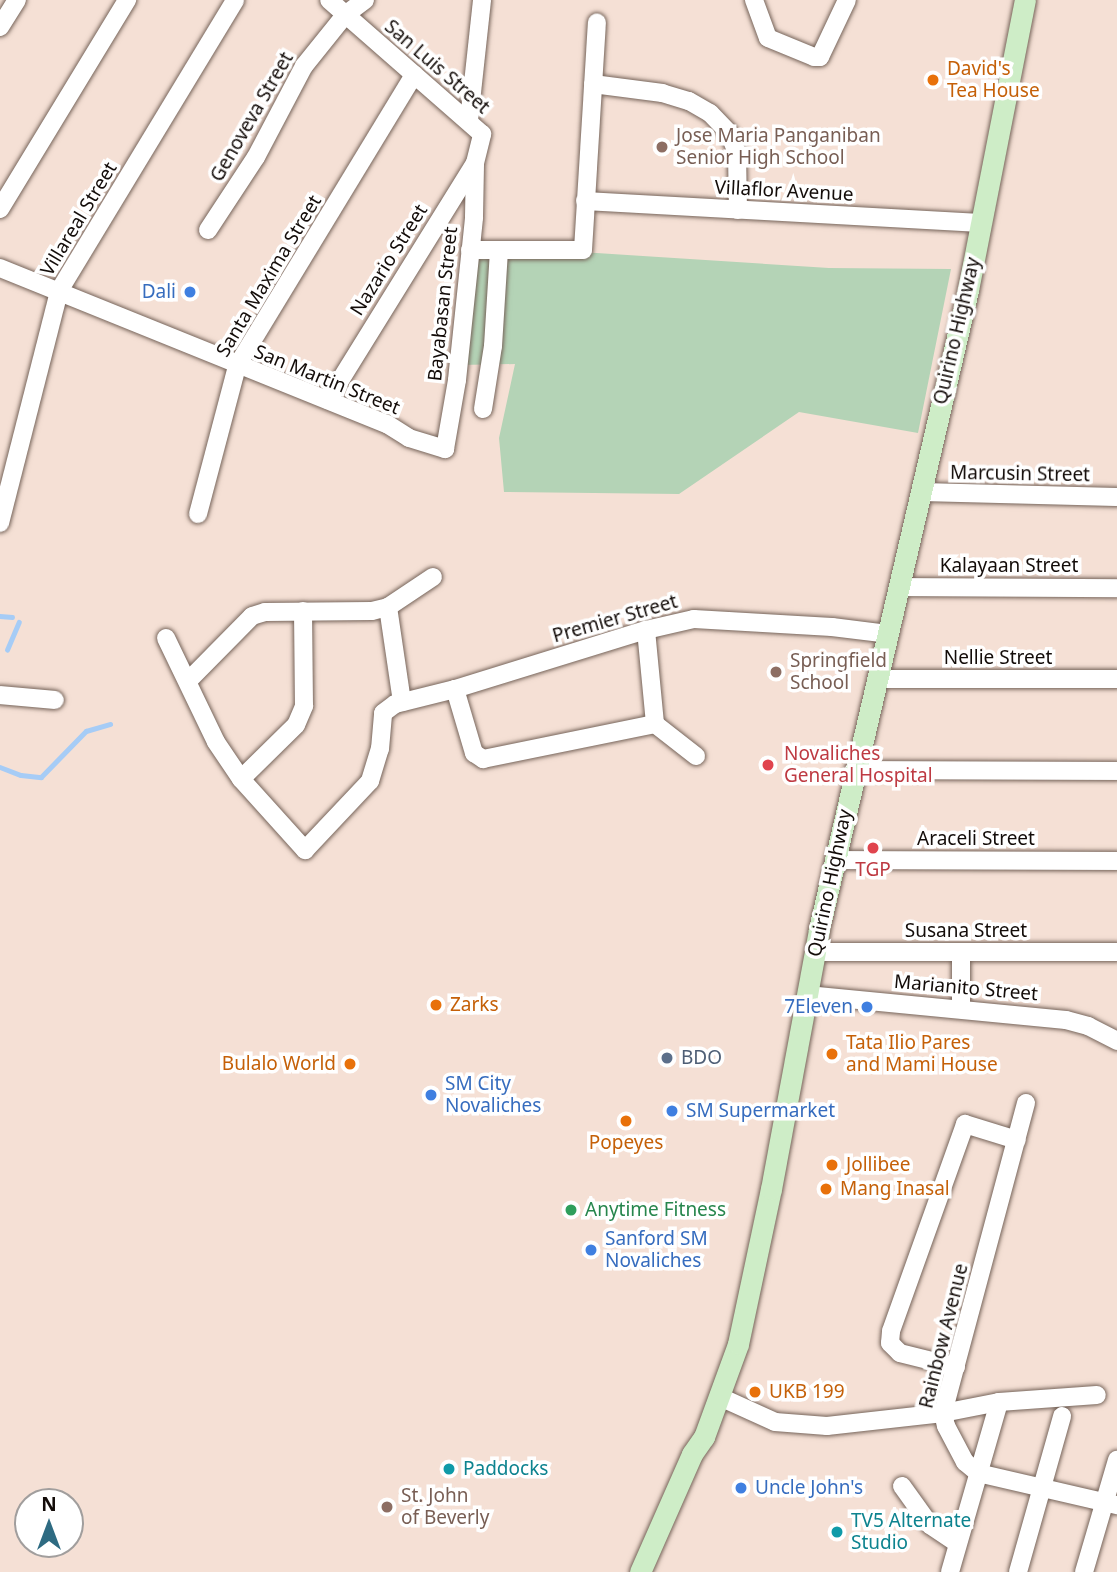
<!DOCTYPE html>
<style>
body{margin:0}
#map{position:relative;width:1117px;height:1572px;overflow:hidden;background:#f5e0d5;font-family:"Noto Sans",sans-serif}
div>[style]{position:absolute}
.green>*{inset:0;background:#b4d3b6}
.stream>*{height:4.5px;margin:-2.25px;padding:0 2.25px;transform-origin:2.25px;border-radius:2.25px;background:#a6ccf6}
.roads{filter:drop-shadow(0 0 2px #76645a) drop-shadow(0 0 2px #76645a)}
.minor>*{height:18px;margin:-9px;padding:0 9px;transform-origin:9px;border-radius:9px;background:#fff}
.major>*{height:21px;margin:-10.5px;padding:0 10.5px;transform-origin:10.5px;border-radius:10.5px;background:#ceedc7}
.dots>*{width:19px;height:19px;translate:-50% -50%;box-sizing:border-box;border:4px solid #fff;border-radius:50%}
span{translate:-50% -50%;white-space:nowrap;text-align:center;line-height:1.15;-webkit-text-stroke:7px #fff;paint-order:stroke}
.street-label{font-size:19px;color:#130c09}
.food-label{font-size:19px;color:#c56008}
.left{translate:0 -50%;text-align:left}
.right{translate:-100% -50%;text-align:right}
.education-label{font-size:19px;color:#785e54}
.shop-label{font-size:19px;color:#366cbe}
.health-label{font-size:19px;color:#be3a42}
.service-label{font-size:19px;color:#4e5e75}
.leisure-label{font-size:19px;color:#27864d}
.culture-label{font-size:19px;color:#0d838f}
.north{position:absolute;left:14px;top:1488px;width:70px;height:70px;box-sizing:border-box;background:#fff;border:2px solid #a19e9d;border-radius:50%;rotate:0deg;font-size:19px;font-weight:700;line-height:28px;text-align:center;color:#130c09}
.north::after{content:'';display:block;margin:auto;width:24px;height:32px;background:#2e6b82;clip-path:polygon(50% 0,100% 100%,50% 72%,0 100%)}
</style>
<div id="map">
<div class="green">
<div style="clip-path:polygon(472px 245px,829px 268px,951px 269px,918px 433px,799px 412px,679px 494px,504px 492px,499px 438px,515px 364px,460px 365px)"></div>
</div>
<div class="stream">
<div style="left:0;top:616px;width:12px;rotate:5deg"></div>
<div style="left:7px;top:650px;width:30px;rotate:-67deg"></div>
<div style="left:0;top:767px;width:22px;rotate:21deg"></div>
<div style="left:21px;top:775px;width:20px;rotate:6deg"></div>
<div style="left:41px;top:777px;width:64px;rotate:-45.6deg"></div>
<div style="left:86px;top:731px;width:25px;rotate:-16deg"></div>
</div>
<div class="roads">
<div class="minor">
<div style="left:754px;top:0;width:40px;rotate:69.8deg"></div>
<div style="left:768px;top:38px;width:50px;rotate:22.4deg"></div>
<div style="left:814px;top:57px;width:6px"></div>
<div style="left:820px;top:57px;width:63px;rotate:-64.7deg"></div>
<div style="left:0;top:27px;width:32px;rotate:-58deg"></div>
<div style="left:593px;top:84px;width:70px;rotate:7.4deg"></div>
<div style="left:662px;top:93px;width:28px;rotate:17deg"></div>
<div style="left:689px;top:101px;width:24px;rotate:30deg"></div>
<div style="left:710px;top:113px;width:28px;rotate:46deg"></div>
<div style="left:729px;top:133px;width:22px;rotate:68deg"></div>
<div style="left:737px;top:153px;width:57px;rotate:89deg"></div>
<div style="left:469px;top:120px;width:121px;rotate:-83.8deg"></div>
<div style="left:585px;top:201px;width:396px;rotate:3.2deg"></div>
<div style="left:0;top:209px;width:245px;rotate:-58.7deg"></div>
<div style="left:208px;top:230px;width:87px;rotate:-56.7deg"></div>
<div style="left:256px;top:157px;width:103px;rotate:-62.2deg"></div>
<div style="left:304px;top:66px;width:65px;rotate:-51.2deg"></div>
<div style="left:345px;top:15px;width:25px;rotate:-37deg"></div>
<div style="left:470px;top:250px;width:113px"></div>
<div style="left:583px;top:250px;width:228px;rotate:-86.5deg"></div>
<div style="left:0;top:268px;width:417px;rotate:22deg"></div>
<div style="left:387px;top:424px;width:26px;rotate:32deg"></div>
<div style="left:409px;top:438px;width:38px;rotate:17deg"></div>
<div style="left:445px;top:449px;width:70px;rotate:-80.1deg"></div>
<div style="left:457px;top:380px;width:164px;rotate:-84deg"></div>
<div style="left:474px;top:217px;width:54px;rotate:-88.9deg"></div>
<div style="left:328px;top:400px;width:279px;rotate:-58.2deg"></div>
<div style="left:475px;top:163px;width:30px;rotate:-76deg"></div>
<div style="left:482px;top:134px;width:203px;rotate:-138.8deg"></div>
<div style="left:483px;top:409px;width:64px;rotate:-81deg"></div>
<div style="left:493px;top:346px;width:96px;rotate:-86.4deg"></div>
<div style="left:921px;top:492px;width:196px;rotate:1.5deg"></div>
<div style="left:198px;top:514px;width:153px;rotate:-75.2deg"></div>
<div style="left:237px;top:366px;width:341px;rotate:-58.7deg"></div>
<div style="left:0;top:523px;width:239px;rotate:-75.7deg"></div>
<div style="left:59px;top:291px;width:340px;rotate:-58.8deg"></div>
<div style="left:900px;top:587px;width:217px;rotate:0.3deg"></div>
<div style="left:388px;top:607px;width:96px;rotate:81.6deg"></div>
<div style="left:646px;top:630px;width:94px;rotate:84.5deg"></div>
<div style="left:655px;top:724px;width:52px;rotate:38deg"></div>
<div style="left:166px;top:638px;width:115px;rotate:64.3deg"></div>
<div style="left:216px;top:742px;width:45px;rotate:56deg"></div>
<div style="left:241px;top:779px;width:96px;rotate:48deg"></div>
<div style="left:305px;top:850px;width:95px;rotate:-46.7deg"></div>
<div style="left:370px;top:781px;width:34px;rotate:-73deg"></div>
<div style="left:380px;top:749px;width:36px;rotate:-85deg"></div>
<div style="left:383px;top:713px;width:15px;rotate:-37deg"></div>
<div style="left:395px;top:704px;width:62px;rotate:-14deg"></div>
<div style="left:455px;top:689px;width:200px;rotate:-17.2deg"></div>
<div style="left:646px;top:630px;width:49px;rotate:-12.9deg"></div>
<div style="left:694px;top:619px;width:138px;rotate:3.3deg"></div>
<div style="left:832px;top:627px;width:56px;rotate:7.1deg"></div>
<div style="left:879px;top:679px;width:238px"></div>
<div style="left:188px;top:681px;width:91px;rotate:-45.4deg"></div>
<div style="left:252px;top:616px;width:14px;rotate:-17deg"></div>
<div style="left:265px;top:612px;width:107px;rotate:-0.5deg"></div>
<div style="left:372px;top:611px;width:16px;rotate:-14deg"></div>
<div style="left:388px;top:607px;width:54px;rotate:-33.7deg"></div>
<div style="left:455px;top:689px;width:67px;rotate:73.5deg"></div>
<div style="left:474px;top:753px;width:11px;rotate:34deg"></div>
<div style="left:483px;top:759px;width:176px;rotate:-11.5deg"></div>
<div style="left:0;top:695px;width:55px;rotate:5.2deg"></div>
<div style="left:854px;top:770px;width:263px;rotate:0.2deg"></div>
<div style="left:241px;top:779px;width:77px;rotate:-44.5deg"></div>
<div style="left:296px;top:725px;width:21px;rotate:-67deg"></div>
<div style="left:304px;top:706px;width:95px;rotate:-90.6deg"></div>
<div style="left:834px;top:860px;width:283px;rotate:0.2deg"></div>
<div style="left:815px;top:952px;width:302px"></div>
<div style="left:807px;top:995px;width:260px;rotate:5.5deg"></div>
<div style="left:1066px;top:1020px;width:23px;rotate:15deg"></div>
<div style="left:1088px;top:1026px;width:33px;rotate:27deg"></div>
<div style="left:961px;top:1009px;width:57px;rotate:-90deg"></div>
<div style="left:1026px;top:1103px;width:321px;rotate:105deg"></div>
<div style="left:943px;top:1413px;width:13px;rotate:77deg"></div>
<div style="left:946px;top:1426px;width:41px;rotate:62.2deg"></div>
<div style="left:965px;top:1462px;width:17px;rotate:40deg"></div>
<div style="left:978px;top:1473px;width:143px;rotate:13deg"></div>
<div style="left:956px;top:1367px;width:58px;rotate:-166deg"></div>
<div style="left:900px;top:1353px;width:14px;rotate:-135deg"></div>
<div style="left:890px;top:1343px;width:12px;rotate:-85deg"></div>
<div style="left:891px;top:1331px;width:220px;rotate:-70.3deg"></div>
<div style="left:965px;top:1124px;width:54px;rotate:17.1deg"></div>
<div style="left:720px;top:1397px;width:60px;rotate:24.4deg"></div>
<div style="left:775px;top:1422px;width:52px;rotate:4.4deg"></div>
<div style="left:827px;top:1426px;width:117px;rotate:-6.4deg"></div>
<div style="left:943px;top:1413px;width:57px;rotate:-11.1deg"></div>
<div style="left:999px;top:1402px;width:98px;rotate:-4.1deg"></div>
<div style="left:902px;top:1486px;width:48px;rotate:54.3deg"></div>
<div style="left:930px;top:1525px;width:32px;rotate:34deg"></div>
<div style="left:950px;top:1572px;width:177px;rotate:-73.9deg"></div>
<div style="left:1018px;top:1572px;width:162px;rotate:-74.2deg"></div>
<div style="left:1084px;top:1572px;width:117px;rotate:-73.6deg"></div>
</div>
<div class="major">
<div style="left:640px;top:1572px;width:129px;rotate:-66.2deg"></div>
<div style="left:692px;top:1454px;width:21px;rotate:-55deg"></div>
<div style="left:704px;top:1437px;width:99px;rotate:-69.9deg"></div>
<div style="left:738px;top:1344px;width:158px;rotate:-78deg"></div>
<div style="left:771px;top:1189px;width:264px;rotate:-79.5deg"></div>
<div style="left:819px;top:929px;width:656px;rotate:-76.87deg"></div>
<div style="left:968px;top:290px;width:296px;rotate:-78.9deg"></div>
</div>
</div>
<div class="dots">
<div style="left:933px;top:80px;background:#e8710a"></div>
<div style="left:662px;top:147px;background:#8d6e63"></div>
<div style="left:190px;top:292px;background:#3f7fe0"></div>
<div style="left:776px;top:672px;background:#8d6e63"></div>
<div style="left:768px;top:765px;background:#e0444e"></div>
<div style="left:873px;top:848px;background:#e0444e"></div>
<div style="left:436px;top:1005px;background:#e8710a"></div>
<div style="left:867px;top:1007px;background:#3f7fe0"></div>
<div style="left:832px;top:1054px;background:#e8710a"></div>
<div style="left:667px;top:1058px;background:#5c6f8a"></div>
<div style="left:350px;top:1064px;background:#e8710a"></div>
<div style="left:431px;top:1095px;background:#3f7fe0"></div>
<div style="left:672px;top:1111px;background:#3f7fe0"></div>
<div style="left:626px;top:1121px;background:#e8710a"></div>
<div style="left:832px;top:1165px;background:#e8710a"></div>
<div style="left:826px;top:1189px;background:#e8710a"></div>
<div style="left:571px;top:1210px;background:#2e9e5b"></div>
<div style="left:591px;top:1250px;background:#3f7fe0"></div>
<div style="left:755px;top:1392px;background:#e8710a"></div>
<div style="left:449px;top:1469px;background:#0f9aa8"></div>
<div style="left:741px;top:1488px;background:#3f7fe0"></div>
<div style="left:387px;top:1507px;background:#8d6e63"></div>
<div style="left:837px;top:1532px;background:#0f9aa8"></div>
</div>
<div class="street-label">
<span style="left:437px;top:67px;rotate:41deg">San Luis Street</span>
<span style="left:252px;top:117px;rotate:-60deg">Genoveva Street</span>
<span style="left:784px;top:191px;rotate:3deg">Villaflor Avenue</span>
<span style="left:79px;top:219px;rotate:-59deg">Villareal Street</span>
<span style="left:389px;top:260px;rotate:-58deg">Nazario Street</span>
<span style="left:269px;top:276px;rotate:-59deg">Santa Maxima Street</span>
<span style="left:443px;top:304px;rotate:-84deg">Bayabasan Street</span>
<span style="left:957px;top:331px;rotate:-77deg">Quirino Highway</span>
<span style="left:327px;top:380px;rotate:22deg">San Martin Street</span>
<span style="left:1020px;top:474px;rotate:1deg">Marcusin Street</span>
<span style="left:1009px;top:566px">Kalayaan Street</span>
<span style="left:615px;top:619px;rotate:-16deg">Premier Street</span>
<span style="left:998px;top:658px">Nellie Street</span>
<span style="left:976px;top:839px">Araceli Street</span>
<span style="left:830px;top:883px;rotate:-78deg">Quirino Highway</span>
<span style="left:966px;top:931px">Susana Street</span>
<span style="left:966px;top:988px;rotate:5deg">Marianito Street</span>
<span style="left:944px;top:1336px;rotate:-76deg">Rainbow Avenue</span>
</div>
<div class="food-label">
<span class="left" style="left:947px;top:80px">David's<br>Tea House</span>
<span class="left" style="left:450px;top:1005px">Zarks</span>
<span class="left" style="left:846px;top:1054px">Tata Ilio Pares<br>and Mami House</span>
<span class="right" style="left:336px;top:1064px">Bulalo World</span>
<span style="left:626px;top:1143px">Popeyes</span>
<span class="left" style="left:846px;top:1165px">Jollibee</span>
<span class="left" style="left:840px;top:1189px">Mang Inasal</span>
<span class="left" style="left:769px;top:1392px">UKB 199</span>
</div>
<div class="education-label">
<span class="left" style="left:676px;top:147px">Jose Maria Panganiban<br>Senior High School</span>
<span class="left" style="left:790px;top:672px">Springfield<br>School</span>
<span class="left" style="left:401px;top:1507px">St. John<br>of Beverly</span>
</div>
<div class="shop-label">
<span class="right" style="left:176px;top:292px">Dali</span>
<span class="right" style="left:853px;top:1007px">7Eleven</span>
<span class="left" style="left:445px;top:1095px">SM City<br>Novaliches</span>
<span class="left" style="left:686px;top:1111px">SM Supermarket</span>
<span class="left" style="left:605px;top:1250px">Sanford SM<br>Novaliches</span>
<span class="left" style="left:755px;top:1488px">Uncle John's</span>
</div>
<div class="health-label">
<span class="left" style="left:784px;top:765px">Novaliches<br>General Hospital</span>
<span style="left:873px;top:870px">TGP</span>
</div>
<div class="service-label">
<span class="left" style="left:681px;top:1058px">BDO</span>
</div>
<div class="leisure-label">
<span class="left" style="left:585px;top:1210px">Anytime Fitness</span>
</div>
<div class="culture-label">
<span class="left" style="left:463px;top:1469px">Paddocks</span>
<span class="left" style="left:851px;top:1532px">TV5 Alternate<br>Studio</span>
</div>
<div class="north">N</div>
</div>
